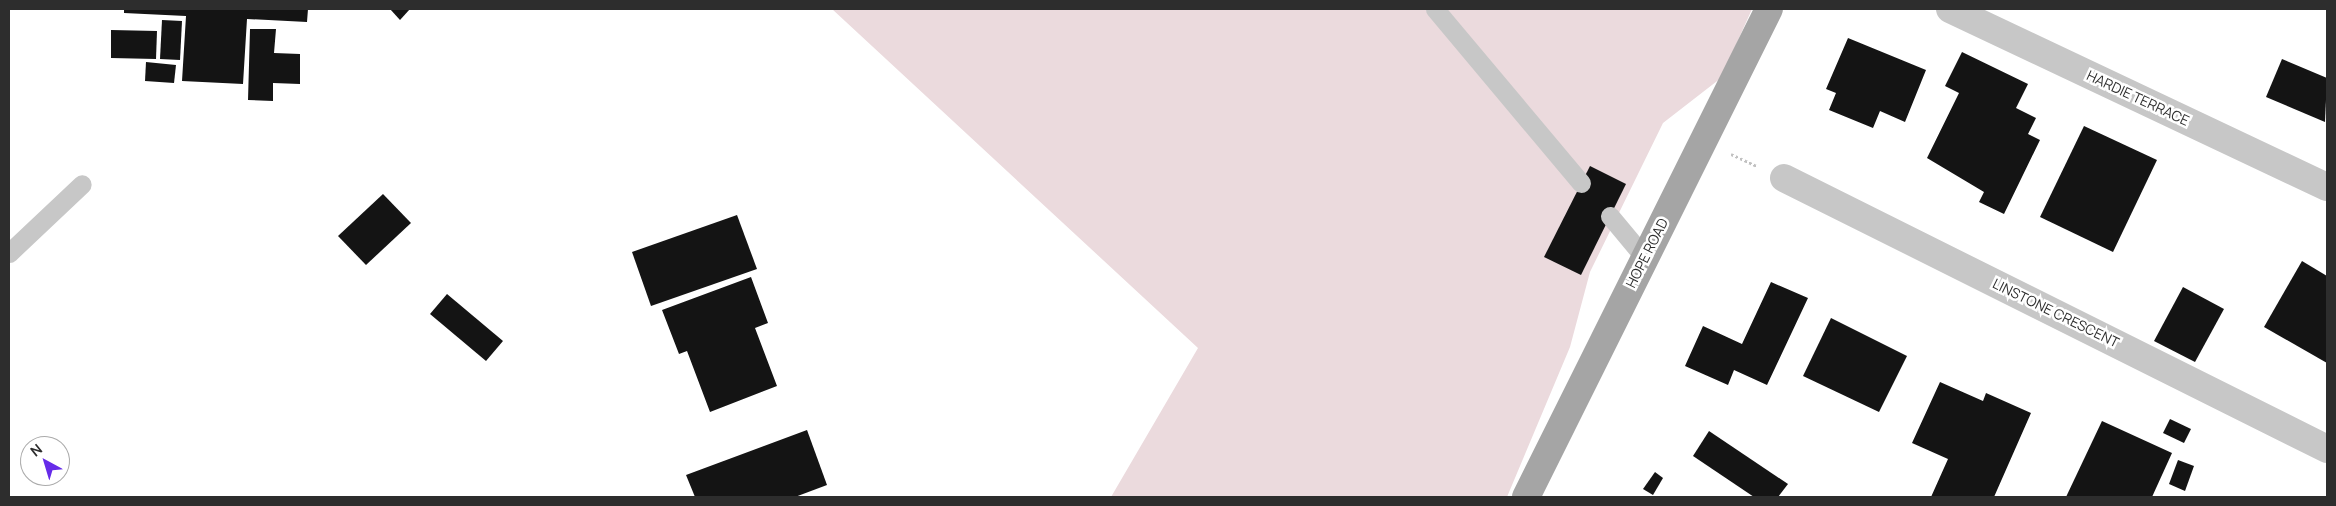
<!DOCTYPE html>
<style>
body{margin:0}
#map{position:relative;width:2336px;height:506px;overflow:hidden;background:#fff;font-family:Manrope,sans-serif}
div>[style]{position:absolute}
.green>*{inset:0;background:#ebdadd}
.building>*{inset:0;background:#141414}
.path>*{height:3px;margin-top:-1.5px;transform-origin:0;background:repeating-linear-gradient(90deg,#c1c1c1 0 2.5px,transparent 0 5px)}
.service>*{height:19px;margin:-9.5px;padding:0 9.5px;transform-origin:9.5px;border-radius:9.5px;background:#c7c7c7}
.minor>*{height:28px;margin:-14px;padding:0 14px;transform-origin:14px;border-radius:14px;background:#c7c7c7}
.primary>*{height:28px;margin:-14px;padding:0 14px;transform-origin:14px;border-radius:14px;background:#a5a5a5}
span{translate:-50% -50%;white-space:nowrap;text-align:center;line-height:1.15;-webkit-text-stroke:5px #fff;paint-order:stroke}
.street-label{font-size:14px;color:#2d2d2d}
.frame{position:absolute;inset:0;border:10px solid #2d2d2d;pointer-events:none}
.north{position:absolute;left:20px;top:436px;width:50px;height:50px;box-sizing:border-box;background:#fff;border:1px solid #ababab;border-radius:50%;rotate:321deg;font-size:14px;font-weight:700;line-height:20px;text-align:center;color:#2d2d2d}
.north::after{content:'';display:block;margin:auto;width:18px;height:22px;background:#662be9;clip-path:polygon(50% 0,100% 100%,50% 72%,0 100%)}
</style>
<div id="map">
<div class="green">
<div style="clip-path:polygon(832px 9px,1752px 9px,1721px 78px,1663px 123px,1590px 272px,1570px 347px,1507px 497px,1111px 497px,1198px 348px)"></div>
</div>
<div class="building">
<div style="clip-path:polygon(124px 9px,308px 9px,307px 22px,247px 19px,243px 84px,182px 81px,186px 16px,124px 13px)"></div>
<div style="clip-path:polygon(390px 9px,410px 9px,400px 20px)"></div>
<div style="clip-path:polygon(162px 20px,182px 21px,180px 60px,160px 59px)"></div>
<div style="clip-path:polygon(250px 29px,276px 29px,274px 53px,300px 54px,300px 84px,273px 83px,273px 101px,248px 100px)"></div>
<div style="clip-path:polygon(111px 30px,157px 31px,156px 59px,111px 58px)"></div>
<div style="clip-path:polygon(1848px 38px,1926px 70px,1905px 122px,1880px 111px,1873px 128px,1829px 110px,1836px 93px,1826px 89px)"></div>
<div style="clip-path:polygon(1962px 52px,2028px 84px,2016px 108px,2036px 118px,2028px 134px,2040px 140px,2004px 214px,1979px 202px,1984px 192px,1927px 158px,1959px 93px,1945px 86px)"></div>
<div style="clip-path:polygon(2282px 59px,2327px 78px,2325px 122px,2266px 97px)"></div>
<div style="clip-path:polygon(146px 62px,176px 65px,174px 83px,145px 81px)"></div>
<div style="clip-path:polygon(2084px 126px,2157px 160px,2113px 252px,2040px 217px)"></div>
<div style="clip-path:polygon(1590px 166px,1626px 184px,1581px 275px,1544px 257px)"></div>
<div style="clip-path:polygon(383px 194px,411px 223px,366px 265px,338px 236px)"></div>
<div style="clip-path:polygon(737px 215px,757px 269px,651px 306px,632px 252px)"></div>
<div style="clip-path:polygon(2302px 261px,2327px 276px,2327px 363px,2264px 327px)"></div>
<div style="clip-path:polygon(751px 277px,768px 323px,755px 328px,777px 386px,710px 412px,687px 351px,679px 354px,662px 310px)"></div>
<div style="clip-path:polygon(1771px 282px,1808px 298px,1767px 385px,1734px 370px,1728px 385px,1685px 366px,1703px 326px,1742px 344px)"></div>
<div style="clip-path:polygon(2183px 287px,2224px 309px,2195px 362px,2154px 341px)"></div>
<div style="clip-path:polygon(447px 294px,503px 341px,486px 361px,430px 314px)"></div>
<div style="clip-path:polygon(1831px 318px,1907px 356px,1879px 412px,1803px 376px)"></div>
<div style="clip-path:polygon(1940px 382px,1983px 401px,1986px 393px,2031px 413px,1994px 497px,1931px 497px,1948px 459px,1912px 443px)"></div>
<div style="clip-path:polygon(2170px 419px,2191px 429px,2184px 443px,2163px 433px)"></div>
<div style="clip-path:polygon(2102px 421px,2172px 453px,2152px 497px,2066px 497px)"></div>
<div style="clip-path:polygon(807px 430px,827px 485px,795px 497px,695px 497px,686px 475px)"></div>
<div style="clip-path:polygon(1709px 431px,1788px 484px,1778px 497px,1754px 497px,1693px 456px)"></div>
<div style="clip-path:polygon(2178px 460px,2194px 466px,2185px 491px,2169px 484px)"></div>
<div style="clip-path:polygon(1655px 472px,1663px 478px,1653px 495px,1643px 489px)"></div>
</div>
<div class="path">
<div style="left:1731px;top:154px;width:29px;rotate:25deg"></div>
</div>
<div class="service">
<div style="left:1435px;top:9px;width:227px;rotate:50deg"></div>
<div style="left:1610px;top:216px;width:55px;rotate:50.2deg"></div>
<div style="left:9px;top:253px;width:100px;rotate:-43.4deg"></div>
</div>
<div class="minor">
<div style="left:1950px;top:9px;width:417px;rotate:25.3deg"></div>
<div style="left:1784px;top:178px;width:607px;rotate:26.52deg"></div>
</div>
<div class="primary">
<div style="left:1526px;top:497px;width:545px;rotate:-63.53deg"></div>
</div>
<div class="street-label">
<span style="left:2138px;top:98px;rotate:25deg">HARDIE TERRACE</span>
<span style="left:1647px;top:253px;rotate:-63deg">HOPE ROAD</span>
<span style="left:2056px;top:313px;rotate:26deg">LINSTONE CRESCENT</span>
</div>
<div class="frame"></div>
<div class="north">N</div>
</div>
